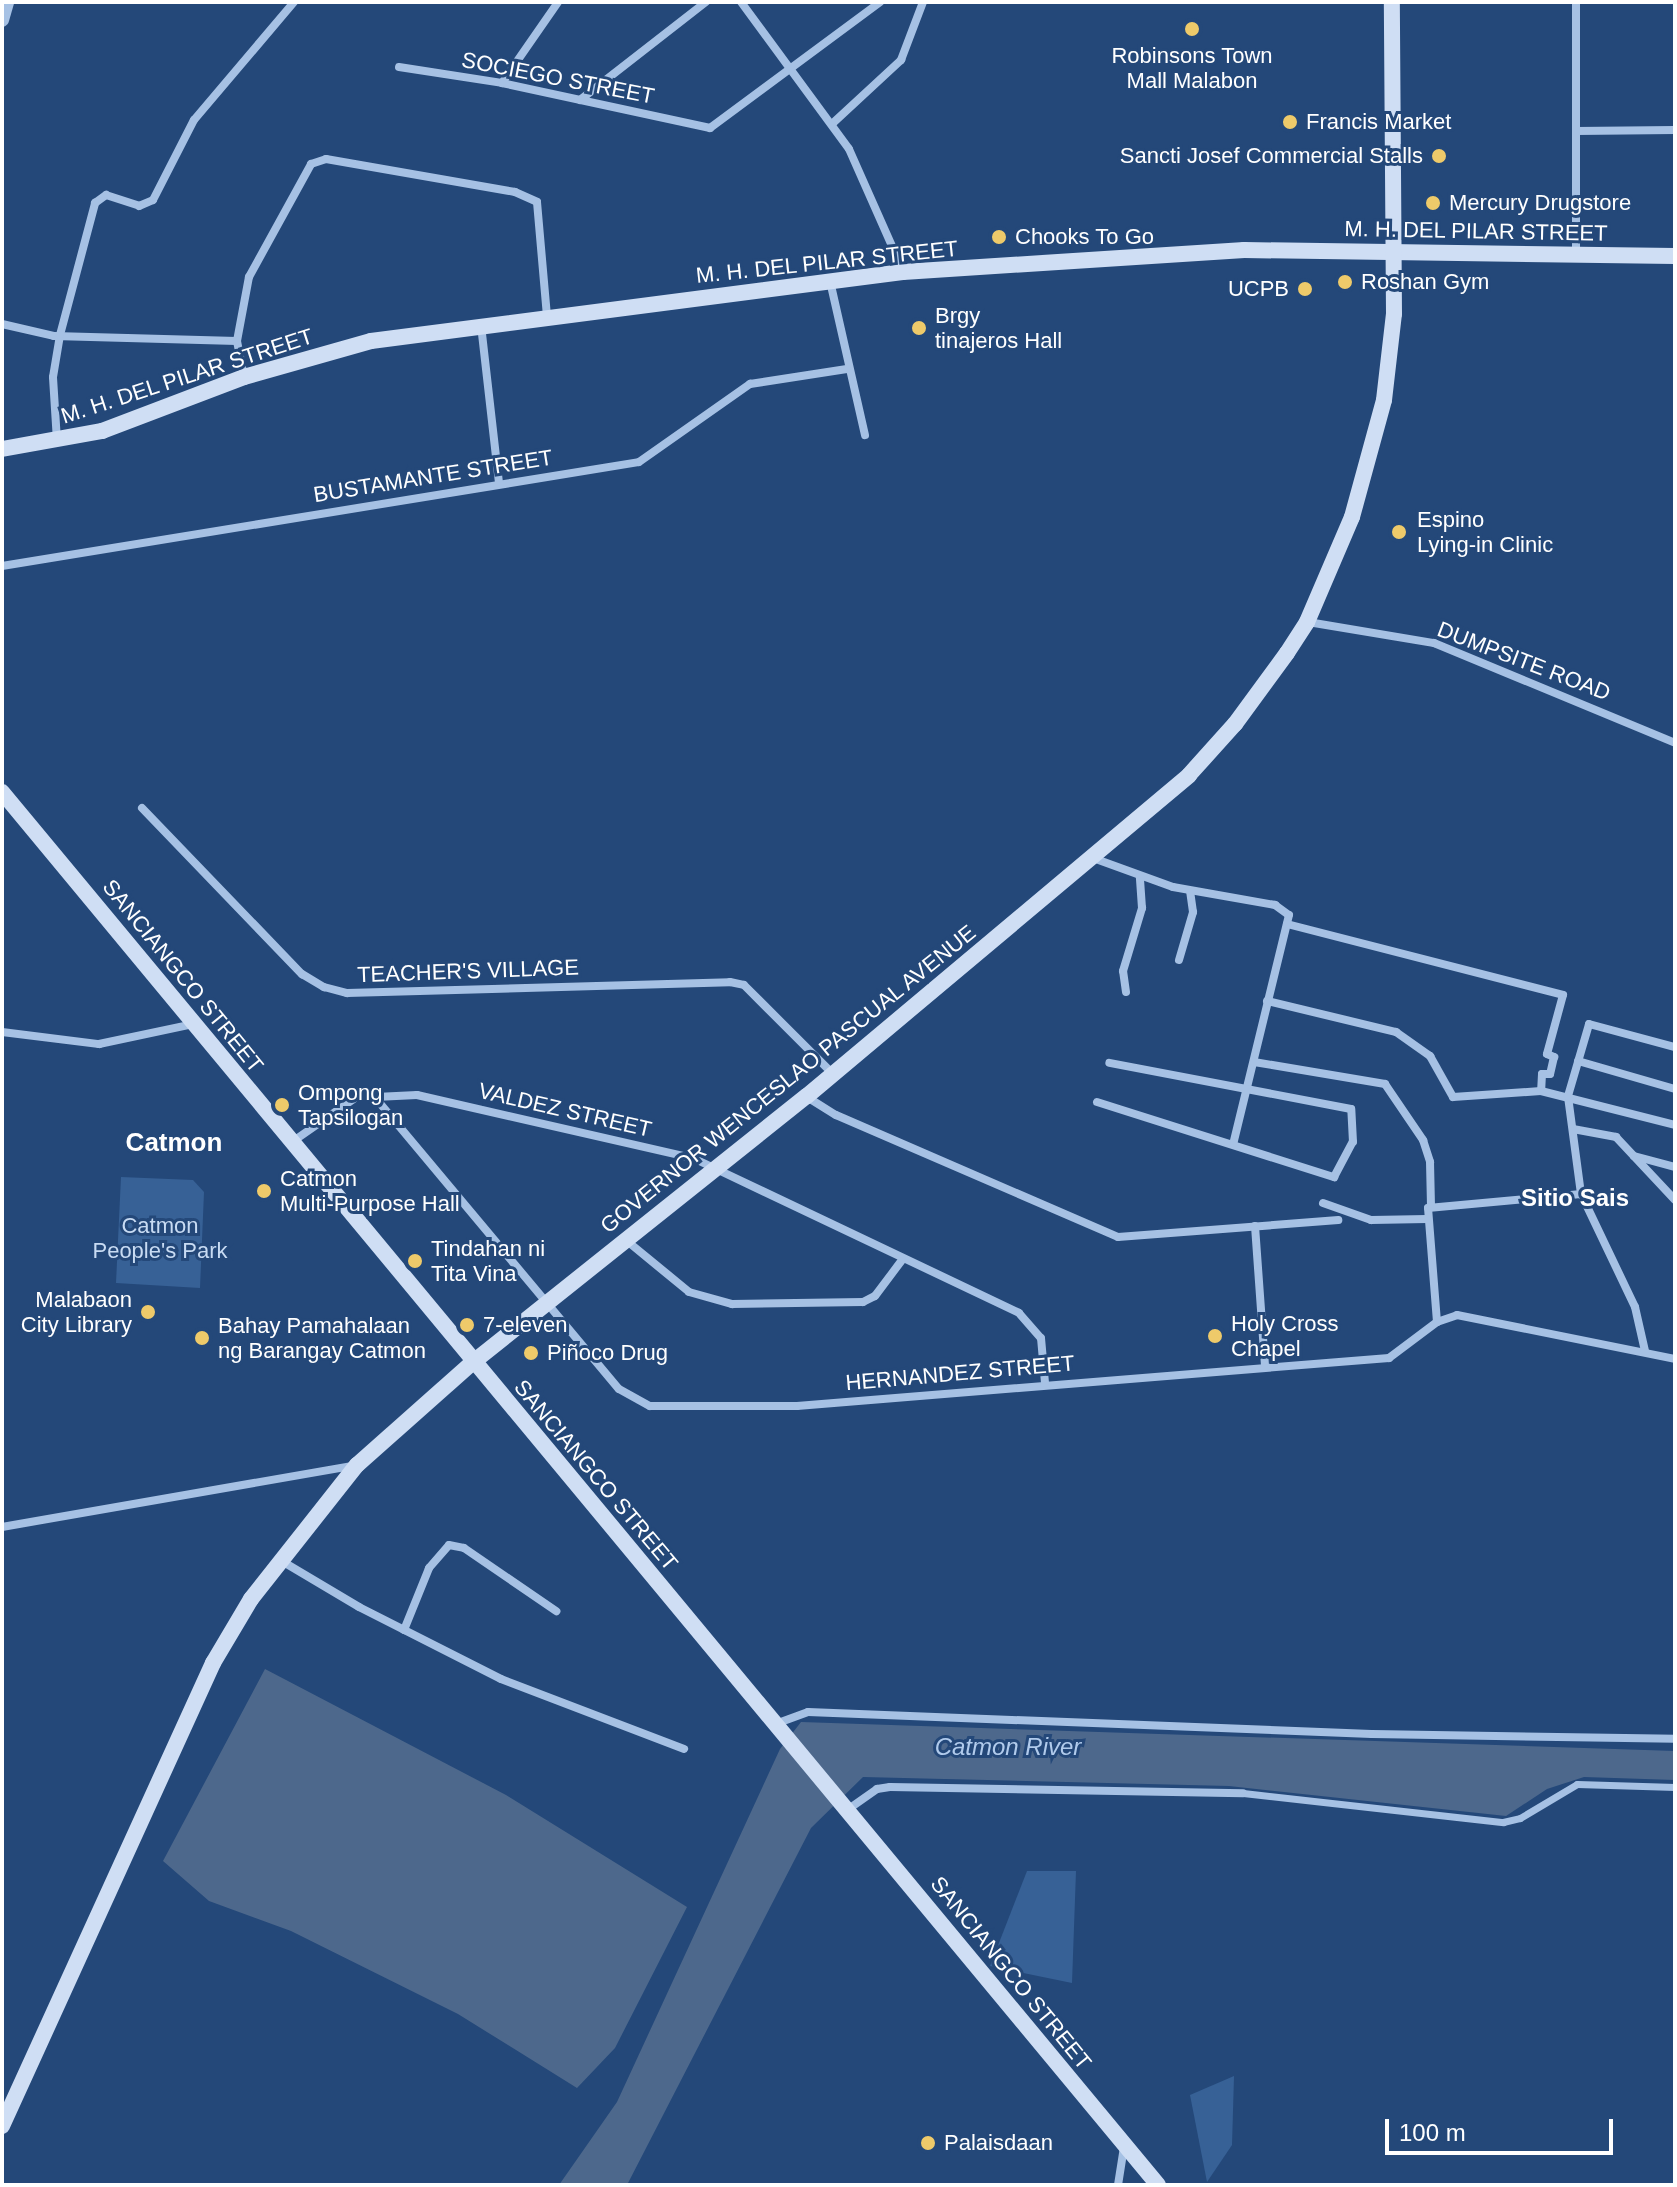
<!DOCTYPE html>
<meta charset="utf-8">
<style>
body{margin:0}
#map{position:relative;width:1677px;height:2187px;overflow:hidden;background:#244879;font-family:Helvetica,sans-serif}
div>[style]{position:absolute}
.green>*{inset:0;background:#376196}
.water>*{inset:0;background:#4d688c}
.pedestrian>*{height:7px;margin:-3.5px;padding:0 3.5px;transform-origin:3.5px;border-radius:3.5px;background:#a6c1e4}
.minor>*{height:8px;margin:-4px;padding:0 4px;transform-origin:4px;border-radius:4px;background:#a6c1e4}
.tertiary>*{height:14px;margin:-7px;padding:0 7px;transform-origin:7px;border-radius:7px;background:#a6c1e4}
.secondary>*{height:16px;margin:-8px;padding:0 8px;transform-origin:8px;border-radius:8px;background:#cfdef4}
.dots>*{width:22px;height:22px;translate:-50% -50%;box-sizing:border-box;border:4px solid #244879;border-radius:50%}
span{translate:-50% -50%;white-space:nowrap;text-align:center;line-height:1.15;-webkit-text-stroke:6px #244879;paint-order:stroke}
.poi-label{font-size:22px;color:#fff}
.left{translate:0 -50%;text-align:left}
.right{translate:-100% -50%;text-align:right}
.street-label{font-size:22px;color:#fff}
.park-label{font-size:22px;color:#c8dbf3}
.neighbourhood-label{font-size:24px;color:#fff;font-weight:700}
.water-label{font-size:24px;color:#b1cbec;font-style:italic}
.quarter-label{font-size:26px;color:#fff;font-weight:700}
.frame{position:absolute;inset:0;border:4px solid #fff;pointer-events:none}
.scale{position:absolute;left:1385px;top:2119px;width:228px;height:36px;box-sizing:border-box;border:4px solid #fff;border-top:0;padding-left:10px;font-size:24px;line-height:28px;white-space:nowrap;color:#fff;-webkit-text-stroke:6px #244879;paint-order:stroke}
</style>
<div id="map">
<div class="green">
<div style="clip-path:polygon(121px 1177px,193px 1180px,204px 1192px,200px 1288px,116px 1283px)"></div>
<div style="clip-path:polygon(1027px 1871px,1076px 1871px,1072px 1983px,990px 1966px)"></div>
<div style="clip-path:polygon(1234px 2076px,1232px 2145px,1207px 2182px,1190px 2095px)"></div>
</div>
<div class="water">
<div style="clip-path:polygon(265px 1669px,506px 1795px,687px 1907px,615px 2048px,577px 2088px,458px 2014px,291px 1931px,209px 1901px,163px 1861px)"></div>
<div style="clip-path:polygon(801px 1722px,1675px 1751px,1675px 1780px,1584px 1777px,1547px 1789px,1506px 1816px,1229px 1786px,863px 1777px,811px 1828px,627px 2185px,559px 2185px,617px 2102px,780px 1749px)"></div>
</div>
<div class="pedestrian">
<div style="left:1243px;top:1793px;width:262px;rotate:6.4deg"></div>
<div style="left:1503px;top:1822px;width:17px;rotate:-13deg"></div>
<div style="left:1520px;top:1818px;width:66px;rotate:-30.8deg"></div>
<div style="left:1577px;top:1784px;width:98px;rotate:1.8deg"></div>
</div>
<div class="minor">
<div style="left:741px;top:2px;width:182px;rotate:53.7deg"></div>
<div style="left:849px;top:149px;width:133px;rotate:66.1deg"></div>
<div style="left:1576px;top:2px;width:253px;rotate:90deg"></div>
<div style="left:399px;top:67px;width:104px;rotate:8.8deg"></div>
<div style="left:502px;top:83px;width:213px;rotate:12.2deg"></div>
<div style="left:710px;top:128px;width:212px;rotate:-36.5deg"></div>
<div style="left:502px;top:83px;width:98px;rotate:-55.3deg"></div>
<div style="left:580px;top:100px;width:160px;rotate:-37.9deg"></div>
<div style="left:833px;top:123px;width:93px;rotate:-42.8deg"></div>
<div style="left:901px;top:60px;width:62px;rotate:-69.2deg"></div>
<div style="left:1576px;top:131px;width:99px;rotate:-0.6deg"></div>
<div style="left:830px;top:281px;width:158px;rotate:77.2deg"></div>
<div style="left:2px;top:324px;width:53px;rotate:13deg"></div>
<div style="left:54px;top:336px;width:183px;rotate:1.6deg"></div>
<div style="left:481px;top:325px;width:160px;rotate:83.5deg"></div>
<div style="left:244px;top:377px;width:37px;rotate:-101deg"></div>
<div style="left:237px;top:341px;width:65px;rotate:-79.4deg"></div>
<div style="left:249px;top:277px;width:129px;rotate:-61.2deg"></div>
<div style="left:311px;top:164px;width:16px;rotate:-18deg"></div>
<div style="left:326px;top:159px;width:192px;rotate:9.9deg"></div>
<div style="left:515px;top:192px;width:24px;rotate:24deg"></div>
<div style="left:537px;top:202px;width:115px;rotate:85deg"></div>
<div style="left:57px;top:441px;width:64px;rotate:-93.6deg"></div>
<div style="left:53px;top:377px;width:43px;rotate:-80.5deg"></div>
<div style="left:60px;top:335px;width:137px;rotate:-75.1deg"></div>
<div style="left:95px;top:203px;width:14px;rotate:-36deg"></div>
<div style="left:106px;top:195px;width:35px;rotate:18deg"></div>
<div style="left:139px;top:206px;width:15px;rotate:-23deg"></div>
<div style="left:153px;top:200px;width:90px;rotate:-62.9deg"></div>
<div style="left:194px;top:120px;width:155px;rotate:-49.7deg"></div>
<div style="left:2px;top:566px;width:645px;rotate:-9.27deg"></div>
<div style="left:639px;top:462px;width:136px;rotate:-35.1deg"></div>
<div style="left:750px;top:384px;width:98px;rotate:-8.8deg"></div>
<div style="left:1308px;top:622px;width:128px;rotate:9.5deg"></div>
<div style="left:1434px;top:643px;width:261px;rotate:22.5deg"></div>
<div style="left:142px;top:808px;width:231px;rotate:46.1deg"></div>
<div style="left:302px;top:974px;width:26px;rotate:31deg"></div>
<div style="left:324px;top:987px;width:24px;rotate:15deg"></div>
<div style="left:347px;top:993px;width:383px;rotate:-1.6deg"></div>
<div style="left:730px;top:982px;width:14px;rotate:12deg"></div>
<div style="left:744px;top:985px;width:124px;rotate:45deg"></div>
<div style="left:1093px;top:858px;width:85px;rotate:19.9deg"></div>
<div style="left:1173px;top:887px;width:104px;rotate:10deg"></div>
<div style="left:1275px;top:905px;width:17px;rotate:36deg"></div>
<div style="left:1289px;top:915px;width:236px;rotate:103.7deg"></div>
<div style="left:1287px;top:924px;width:285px;rotate:14.4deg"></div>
<div style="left:1563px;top:995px;width:61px;rotate:105.2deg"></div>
<div style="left:1547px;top:1054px;width:8px;rotate:23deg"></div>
<div style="left:1554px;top:1057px;width:17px;rotate:103deg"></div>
<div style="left:1550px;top:1074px;width:8px;rotate:180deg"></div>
<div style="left:1542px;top:1074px;width:17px;rotate:93deg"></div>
<div style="left:1179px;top:960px;width:50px;rotate:-73.7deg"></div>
<div style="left:1193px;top:912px;width:21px;rotate:-98deg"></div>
<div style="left:1126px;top:992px;width:21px;rotate:-98deg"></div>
<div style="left:1123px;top:971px;width:66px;rotate:-73.2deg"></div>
<div style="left:1142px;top:908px;width:32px;rotate:-94deg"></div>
<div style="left:1267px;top:1001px;width:133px;rotate:13.5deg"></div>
<div style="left:1396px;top:1032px;width:42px;rotate:35.2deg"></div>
<div style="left:1430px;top:1056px;width:47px;rotate:60.7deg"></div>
<div style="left:1453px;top:1097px;width:88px;rotate:-3.9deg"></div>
<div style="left:1541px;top:1091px;width:138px;rotate:14.2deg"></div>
<div style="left:2px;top:1032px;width:98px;rotate:7.1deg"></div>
<div style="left:99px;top:1044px;width:96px;rotate:-12deg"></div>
<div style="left:1578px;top:1061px;width:101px;rotate:16.1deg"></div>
<div style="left:1254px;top:1062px;width:133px;rotate:9.5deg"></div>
<div style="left:1385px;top:1084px;width:68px;rotate:55.8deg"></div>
<div style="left:1423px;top:1140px;width:23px;rotate:72deg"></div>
<div style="left:1430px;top:1162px;width:45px;rotate:88.7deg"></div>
<div style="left:373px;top:1095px;width:383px;rotate:50.1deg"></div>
<div style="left:619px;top:1389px;width:35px;rotate:29deg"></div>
<div style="left:650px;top:1406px;width:147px"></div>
<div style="left:797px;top:1406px;width:594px;rotate:-4.64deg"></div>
<div style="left:1389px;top:1358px;width:60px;rotate:-36.9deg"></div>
<div style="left:1437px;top:1322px;width:21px;rotate:-19deg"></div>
<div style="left:1457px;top:1315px;width:222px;rotate:11.4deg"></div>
<div style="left:807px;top:1097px;width:34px;rotate:32deg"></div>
<div style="left:836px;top:1115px;width:307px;rotate:23.4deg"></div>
<div style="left:1118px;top:1237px;width:221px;rotate:-4.4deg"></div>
<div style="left:1097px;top:1102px;width:249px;rotate:17.6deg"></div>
<div style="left:1334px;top:1177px;width:40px;rotate:-62deg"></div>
<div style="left:1353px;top:1142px;width:33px;rotate:-93deg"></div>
<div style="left:1351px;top:1109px;width:246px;rotate:-169.2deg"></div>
<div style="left:1573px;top:1129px;width:44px;rotate:10.5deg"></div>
<div style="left:1616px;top:1137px;width:86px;rotate:46.9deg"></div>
<div style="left:292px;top:1142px;width:77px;rotate:-34.9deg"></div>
<div style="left:355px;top:1098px;width:62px;rotate:-2.8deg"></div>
<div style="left:417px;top:1095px;width:283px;rotate:12.9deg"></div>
<div style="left:693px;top:1158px;width:361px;rotate:25.4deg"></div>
<div style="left:1019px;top:1313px;width:33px;rotate:49deg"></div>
<div style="left:1041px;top:1338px;width:45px;rotate:84.9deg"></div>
<div style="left:1634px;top:1156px;width:42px;rotate:15deg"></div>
<div style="left:1323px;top:1203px;width:51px;rotate:19.5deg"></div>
<div style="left:1371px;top:1220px;width:56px;rotate:-1deg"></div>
<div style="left:1255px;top:1226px;width:141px;rotate:85.9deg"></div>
<div style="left:627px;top:1241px;width:80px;rotate:39.4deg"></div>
<div style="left:689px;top:1292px;width:45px;rotate:15.6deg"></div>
<div style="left:732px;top:1304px;width:131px;rotate:-0.9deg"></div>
<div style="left:863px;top:1302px;width:13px;rotate:-27deg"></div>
<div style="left:875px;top:1296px;width:45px;rotate:-53.1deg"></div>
<div style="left:1437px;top:1322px;width:114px;rotate:-94.5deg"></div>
<div style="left:1428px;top:1208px;width:154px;rotate:-5.2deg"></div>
<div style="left:1645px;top:1351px;width:45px;rotate:-102.8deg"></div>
<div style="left:1635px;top:1307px;width:125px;rotate:-115.5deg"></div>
<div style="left:1581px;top:1194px;width:99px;rotate:-97.6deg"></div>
<div style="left:1568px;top:1096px;width:75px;rotate:-73.7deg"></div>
<div style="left:1589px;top:1024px;width:89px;rotate:15deg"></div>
<div style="left:2px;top:1527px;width:360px;rotate:-9.9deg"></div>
<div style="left:280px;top:1560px;width:92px;rotate:30.7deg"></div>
<div style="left:359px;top:1607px;width:159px;rotate:26.9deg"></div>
<div style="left:501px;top:1679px;width:196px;rotate:20.9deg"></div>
<div style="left:404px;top:1630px;width:67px;rotate:-68deg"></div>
<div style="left:429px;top:1568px;width:30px;rotate:-49deg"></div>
<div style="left:449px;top:1545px;width:15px;rotate:11deg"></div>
<div style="left:464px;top:1548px;width:112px;rotate:34.4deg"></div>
<div style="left:778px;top:1723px;width:32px;rotate:-20deg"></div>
<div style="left:808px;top:1712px;width:564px;rotate:2.23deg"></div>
<div style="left:1372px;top:1734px;width:303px;rotate:0.9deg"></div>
<div style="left:850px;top:1808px;width:33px;rotate:-35deg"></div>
<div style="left:877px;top:1789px;width:13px;rotate:-9deg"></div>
<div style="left:890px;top:1787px;width:353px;rotate:1deg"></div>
<div style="left:1118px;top:2185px;width:39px;rotate:-81deg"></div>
</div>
<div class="tertiary">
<div style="left:2px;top:20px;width:19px;rotate:-74deg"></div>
</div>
<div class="secondary">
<div style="left:2px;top:449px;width:102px;rotate:-10.2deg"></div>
<div style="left:102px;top:431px;width:152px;rotate:-20.8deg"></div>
<div style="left:244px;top:377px;width:132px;rotate:-15.8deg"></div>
<div style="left:371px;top:341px;width:536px;rotate:-7.39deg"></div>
<div style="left:903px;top:272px;width:342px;rotate:-3.7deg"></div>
<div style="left:1244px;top:250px;width:431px;rotate:0.8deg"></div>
<div style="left:2px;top:792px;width:1810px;rotate:50.31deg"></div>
<div style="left:2px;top:2126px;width:509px;rotate:-65.5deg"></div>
<div style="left:213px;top:1663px;width:74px;rotate:-59.3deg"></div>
<div style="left:251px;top:1599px;width:171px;rotate:-51.7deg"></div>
<div style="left:357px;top:1465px;width:154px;rotate:-41.6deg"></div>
<div style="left:472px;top:1363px;width:428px;rotate:-38.6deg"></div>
<div style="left:807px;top:1096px;width:499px;rotate:-40deg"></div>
<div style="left:1189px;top:775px;width:69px;rotate:-48deg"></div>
<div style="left:1235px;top:724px;width:88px;rotate:-53.8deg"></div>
<div style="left:1287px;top:653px;width:37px;rotate:-57deg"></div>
<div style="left:1307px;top:622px;width:114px;rotate:-66.8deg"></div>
<div style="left:1352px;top:517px;width:121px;rotate:-74.7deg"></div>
<div style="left:1384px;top:400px;width:87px;rotate:-83.4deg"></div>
<div style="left:1394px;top:314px;width:312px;rotate:-90.4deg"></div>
</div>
<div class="dots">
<div style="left:1192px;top:29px;background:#eeca6a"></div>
<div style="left:1290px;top:122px;background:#eeca6a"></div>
<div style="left:1439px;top:156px;background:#eeca6a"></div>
<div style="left:1433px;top:203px;background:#eeca6a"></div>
<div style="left:999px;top:237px;background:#eeca6a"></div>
<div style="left:1345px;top:282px;background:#eeca6a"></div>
<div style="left:1305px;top:289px;background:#eeca6a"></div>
<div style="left:919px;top:328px;background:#eeca6a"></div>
<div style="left:1399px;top:532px;background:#eeca6a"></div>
<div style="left:282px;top:1105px;background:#eeca6a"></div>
<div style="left:264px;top:1191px;background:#eeca6a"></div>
<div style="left:415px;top:1261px;background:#eeca6a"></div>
<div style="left:148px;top:1312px;background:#eeca6a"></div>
<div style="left:467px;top:1325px;background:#eeca6a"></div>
<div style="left:1215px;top:1336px;background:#eeca6a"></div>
<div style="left:202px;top:1338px;background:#eeca6a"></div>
<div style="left:531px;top:1353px;background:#eeca6a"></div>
<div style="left:928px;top:2143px;background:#eeca6a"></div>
</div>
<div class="poi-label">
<span style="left:1192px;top:68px">Robinsons Town<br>Mall Malabon</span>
<span class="left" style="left:1306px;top:122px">Francis Market</span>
<span class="right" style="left:1423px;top:156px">Sancti Josef Commercial Stalls</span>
<span class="left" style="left:1449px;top:203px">Mercury Drugstore</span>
<span class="left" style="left:1015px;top:237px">Chooks To Go</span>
<span class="left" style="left:1361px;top:282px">Roshan Gym</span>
<span class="right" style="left:1289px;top:289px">UCPB</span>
<span class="left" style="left:935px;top:328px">Brgy<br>tinajeros Hall</span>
<span class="left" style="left:1417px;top:532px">Espino<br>Lying-in Clinic</span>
<span class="left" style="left:298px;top:1105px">Ompong<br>Tapsilogan</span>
<span class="left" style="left:280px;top:1191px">Catmon<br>Multi-Purpose Hall</span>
<span class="left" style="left:431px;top:1261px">Tindahan ni<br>Tita Vina</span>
<span class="right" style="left:132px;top:1312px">Malabaon<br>City Library</span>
<span class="left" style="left:1231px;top:1336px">Holy Cross<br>Chapel</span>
<span class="left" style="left:218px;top:1338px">Bahay Pamahalaan<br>ng Barangay Catmon</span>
<span class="left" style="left:483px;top:1325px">7-eleven</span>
<span class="left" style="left:547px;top:1353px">Piñoco Drug</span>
<span class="left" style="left:944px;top:2143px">Palaisdaan</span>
</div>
<div class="street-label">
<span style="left:558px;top:78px;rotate:11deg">SOCIEGO STREET</span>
<span style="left:1476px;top:231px;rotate:1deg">M. H. DEL PILAR STREET</span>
<span style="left:827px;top:262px;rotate:-6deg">M. H. DEL PILAR STREET</span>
<span style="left:187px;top:376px;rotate:-18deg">M. H. DEL PILAR STREET</span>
<span style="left:433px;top:476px;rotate:-9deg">BUSTAMANTE STREET</span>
<span style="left:1524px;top:661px;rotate:21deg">DUMPSITE ROAD</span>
<span style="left:468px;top:971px;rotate:-2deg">TEACHER'S VILLAGE</span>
<span style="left:183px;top:976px;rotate:51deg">SANCIANGCO STREET</span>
<span style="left:788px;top:1079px;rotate:-39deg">GOVERNOR WENCESLAO PASCUAL AVENUE</span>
<span style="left:565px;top:1110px;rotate:13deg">VALDEZ STREET</span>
<span style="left:960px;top:1373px;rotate:-5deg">HERNANDEZ STREET</span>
<span style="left:596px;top:1475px;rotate:50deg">SANCIANGCO STREET</span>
<span style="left:1011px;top:1973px;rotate:51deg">SANCIANGCO STREET</span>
</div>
<div class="park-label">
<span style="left:160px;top:1238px">Catmon<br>People's Park</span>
</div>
<div class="neighbourhood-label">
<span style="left:1575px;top:1198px">Sitio Sais</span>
</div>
<div class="water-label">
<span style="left:1008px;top:1747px">Catmon River</span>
</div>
<div class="quarter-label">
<span style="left:174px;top:1143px">Catmon</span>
</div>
<div class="frame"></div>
<div class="scale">100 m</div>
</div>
